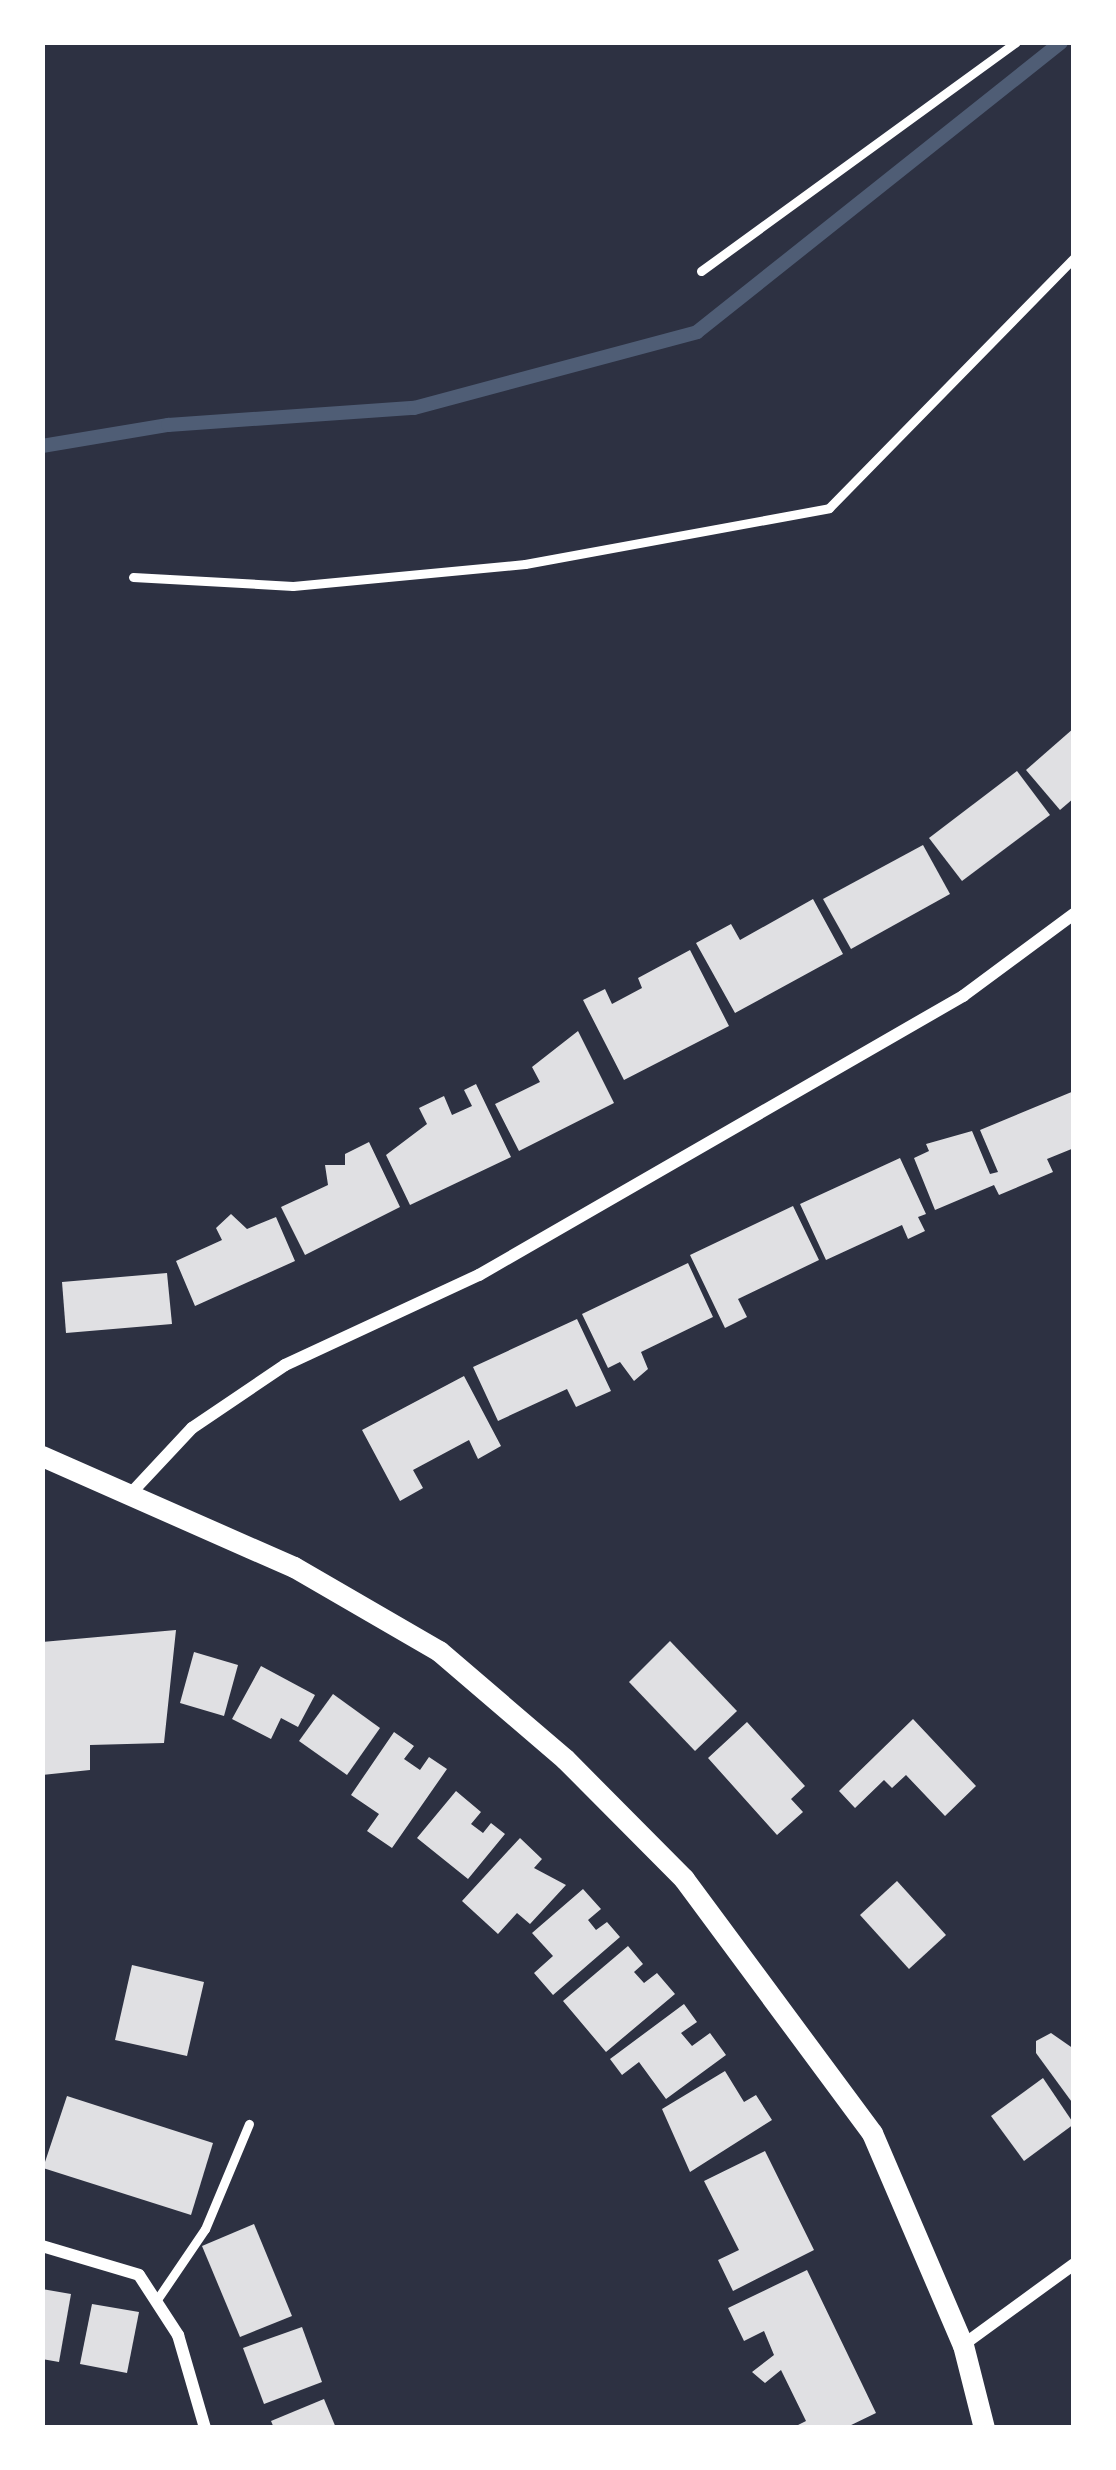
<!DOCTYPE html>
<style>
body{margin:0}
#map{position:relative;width:1116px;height:2470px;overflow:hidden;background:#2d3142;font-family:Inter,sans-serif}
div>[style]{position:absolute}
.stream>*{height:14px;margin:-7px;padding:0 7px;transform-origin:7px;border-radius:7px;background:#4f5d75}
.building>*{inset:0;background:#e0e0e3}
.service>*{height:9px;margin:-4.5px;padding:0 4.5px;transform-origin:4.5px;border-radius:4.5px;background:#fff}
.minor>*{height:12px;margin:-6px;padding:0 6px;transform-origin:6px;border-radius:6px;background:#fff}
.tertiary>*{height:21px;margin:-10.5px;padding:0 10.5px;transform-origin:10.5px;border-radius:10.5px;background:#fff}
span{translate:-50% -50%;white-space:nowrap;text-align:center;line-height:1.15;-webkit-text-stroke:10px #fff;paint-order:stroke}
.frame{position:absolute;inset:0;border:45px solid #fff;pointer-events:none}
</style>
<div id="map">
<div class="stream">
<div style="left:42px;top:446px;width:128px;rotate:-9.5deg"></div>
<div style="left:168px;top:425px;width:247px;rotate:-4deg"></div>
<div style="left:414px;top:408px;width:293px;rotate:-15deg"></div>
<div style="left:697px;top:332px;width:465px;rotate:-38.5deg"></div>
</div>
<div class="building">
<div style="clip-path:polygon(1074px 728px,1074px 798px,1060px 810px,1026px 770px)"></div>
<div style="clip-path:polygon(1017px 771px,1050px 815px,962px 881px,929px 838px)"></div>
<div style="clip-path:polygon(923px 845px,950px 894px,851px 949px,823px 899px)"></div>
<div style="clip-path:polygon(813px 899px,843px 954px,735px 1013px,696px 943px,731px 924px,740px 940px)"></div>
<div style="clip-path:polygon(690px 950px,729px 1026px,624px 1080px,583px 1000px,605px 989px,612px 1004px,642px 988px,638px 978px)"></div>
<div style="clip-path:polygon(578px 1031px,614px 1103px,519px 1151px,495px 1104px,540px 1082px,532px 1067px)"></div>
<div style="clip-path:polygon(476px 1084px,511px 1157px,410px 1205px,386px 1155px,427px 1124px,419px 1108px,444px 1096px,452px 1115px,472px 1106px,464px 1090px)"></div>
<div style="clip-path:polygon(1074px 1091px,1074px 1148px,1047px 1159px,1053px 1172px,999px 1195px,994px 1185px,935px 1210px,914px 1158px,929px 1151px,926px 1144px,972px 1131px,990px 1174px,998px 1172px,980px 1130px)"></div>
<div style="clip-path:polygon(369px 1142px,400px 1207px,305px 1255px,281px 1207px,328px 1185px,325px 1165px,345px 1165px,345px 1154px)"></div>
<div style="clip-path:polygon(900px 1158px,926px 1214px,918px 1217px,925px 1231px,908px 1239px,902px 1225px,826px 1260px,800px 1204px)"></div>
<div style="clip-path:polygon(793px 1206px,819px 1260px,738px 1299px,747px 1317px,725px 1328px,690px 1255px)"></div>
<div style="clip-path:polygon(231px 1214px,247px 1229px,276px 1217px,295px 1261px,195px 1306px,176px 1261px,222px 1240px,216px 1228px)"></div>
<div style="clip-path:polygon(688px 1263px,713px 1317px,641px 1352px,648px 1369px,634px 1381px,620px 1362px,608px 1368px,582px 1314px)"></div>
<div style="clip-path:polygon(167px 1273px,172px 1324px,66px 1333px,62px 1282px)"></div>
<div style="clip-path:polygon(577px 1319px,611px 1391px,576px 1407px,567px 1389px,498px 1421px,473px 1367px)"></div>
<div style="clip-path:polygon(464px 1376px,501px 1446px,478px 1459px,469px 1440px,413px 1470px,423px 1488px,400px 1501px,362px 1430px)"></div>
<div style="clip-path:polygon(176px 1630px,164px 1743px,90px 1745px,90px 1770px,42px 1775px,42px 1642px)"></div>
<div style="clip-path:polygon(670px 1641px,737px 1711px,695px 1751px,629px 1682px)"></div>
<div style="clip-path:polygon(194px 1652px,238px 1665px,224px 1716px,180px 1703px)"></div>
<div style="clip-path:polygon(261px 1666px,315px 1695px,298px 1727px,281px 1718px,271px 1739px,232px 1719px)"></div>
<div style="clip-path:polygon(333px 1694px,380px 1728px,347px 1775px,299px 1741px)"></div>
<div style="clip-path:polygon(913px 1719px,976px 1786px,945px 1816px,906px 1775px,892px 1788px,884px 1780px,855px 1808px,839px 1791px)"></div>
<div style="clip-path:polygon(747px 1722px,805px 1786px,791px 1799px,803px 1812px,777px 1835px,708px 1758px)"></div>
<div style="clip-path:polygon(394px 1732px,414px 1746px,404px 1759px,420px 1770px,429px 1757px,447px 1769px,392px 1848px,367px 1831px,379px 1814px,351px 1795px)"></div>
<div style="clip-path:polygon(456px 1791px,481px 1812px,471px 1824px,483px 1833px,491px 1823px,505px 1834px,468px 1879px,417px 1838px)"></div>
<div style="clip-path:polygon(520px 1838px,542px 1859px,534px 1868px,566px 1885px,530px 1924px,517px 1913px,498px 1934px,462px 1901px)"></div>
<div style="clip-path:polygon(897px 1881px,946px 1935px,909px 1969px,860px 1915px)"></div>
<div style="clip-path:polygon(583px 1889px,601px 1909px,588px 1920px,596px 1930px,607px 1922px,620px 1937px,553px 1995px,534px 1973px,553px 1956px,532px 1933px)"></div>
<div style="clip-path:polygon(628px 1946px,643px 1964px,634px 1972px,644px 1983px,657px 1973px,675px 1994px,606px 2052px,563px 2001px)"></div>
<div style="clip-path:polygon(132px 1965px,204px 1982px,187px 2056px,115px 2040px)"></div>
<div style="clip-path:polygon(684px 2004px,697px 2022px,681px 2033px,692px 2046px,710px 2033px,726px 2055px,666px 2099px,639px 2062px,622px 2075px,610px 2059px)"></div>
<div style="clip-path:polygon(1051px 2033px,1074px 2049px,1074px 2105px,1036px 2053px,1036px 2041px)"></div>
<div style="clip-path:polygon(725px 2071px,744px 2102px,756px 2095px,772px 2120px,690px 2172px,662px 2109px)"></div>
<div style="clip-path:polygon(1043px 2078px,1074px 2124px,1024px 2161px,991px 2116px)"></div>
<div style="clip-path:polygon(67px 2096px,213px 2143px,191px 2215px,43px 2168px)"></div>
<div style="clip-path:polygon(765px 2151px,814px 2250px,733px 2291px,718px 2260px,739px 2250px,704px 2181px)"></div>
<div style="clip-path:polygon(254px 2224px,292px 2316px,240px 2337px,202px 2246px)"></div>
<div style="clip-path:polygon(807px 2270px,876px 2413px,845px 2428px,792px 2428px,806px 2421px,781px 2370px,765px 2383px,752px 2372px,774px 2355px,764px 2331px,744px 2341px,728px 2308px)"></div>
<div style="clip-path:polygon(42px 2289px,71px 2294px,59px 2362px,42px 2359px)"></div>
<div style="clip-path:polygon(92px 2304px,139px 2312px,127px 2373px,80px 2364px)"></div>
<div style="clip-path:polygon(302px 2327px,322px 2382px,264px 2404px,243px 2348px)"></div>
<div style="clip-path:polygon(324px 2399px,336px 2428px,274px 2428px,271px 2421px)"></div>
</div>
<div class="service">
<div style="left:701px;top:271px;width:389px;rotate:-36deg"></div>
<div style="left:133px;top:577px;width:160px;rotate:3.2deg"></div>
<div style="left:293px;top:586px;width:233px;rotate:-5.4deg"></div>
<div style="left:525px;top:564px;width:309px;rotate:-10.4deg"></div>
<div style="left:829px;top:508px;width:350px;rotate:-45.6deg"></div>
<div style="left:156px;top:2301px;width:87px;rotate:-55.8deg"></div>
<div style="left:205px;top:2229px;width:114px;rotate:-67.3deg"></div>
</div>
<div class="minor">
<div style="left:134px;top:1490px;width:85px;rotate:-46.9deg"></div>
<div style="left:192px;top:1428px;width:112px;rotate:-34.1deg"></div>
<div style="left:285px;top:1365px;width:214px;rotate:-24.9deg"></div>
<div style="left:479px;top:1275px;width:559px;rotate:-29.96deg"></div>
<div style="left:963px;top:996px;width:138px;rotate:-36.5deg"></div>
<div style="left:42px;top:2246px;width:101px;rotate:16.6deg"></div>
<div style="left:139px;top:2275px;width:72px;rotate:57deg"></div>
<div style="left:178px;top:2335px;width:97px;rotate:73.8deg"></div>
<div style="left:963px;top:2345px;width:137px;rotate:-36.1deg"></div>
</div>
<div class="tertiary">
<div style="left:42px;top:1456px;width:275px;rotate:23.8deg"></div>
<div style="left:294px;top:1567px;width:168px;rotate:30.1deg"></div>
<div style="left:439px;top:1651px;width:166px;rotate:40.6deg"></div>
<div style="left:565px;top:1759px;width:169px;rotate:45.2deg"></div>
<div style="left:684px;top:1879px;width:316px;rotate:53.5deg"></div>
<div style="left:872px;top:2133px;width:231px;rotate:66.8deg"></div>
<div style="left:963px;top:2345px;width:86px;rotate:75.8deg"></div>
</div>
<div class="frame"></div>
</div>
